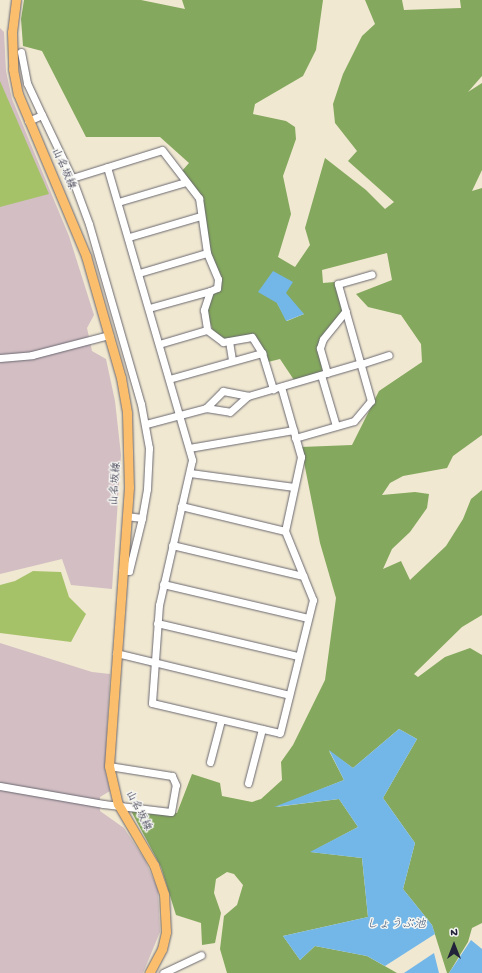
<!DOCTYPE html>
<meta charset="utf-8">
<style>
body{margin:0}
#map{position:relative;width:482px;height:973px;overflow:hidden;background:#f0e8d1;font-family:"Gochi Hand","Klee One",sans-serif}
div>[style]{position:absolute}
.industrial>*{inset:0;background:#d2bec3}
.green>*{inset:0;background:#a6c269}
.forest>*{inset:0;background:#84a85d}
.water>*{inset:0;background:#73b7e9}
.roads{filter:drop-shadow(0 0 1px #6a6770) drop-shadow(0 0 1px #6a6770)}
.minor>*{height:7px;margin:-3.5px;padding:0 3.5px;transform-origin:3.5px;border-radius:3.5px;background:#fff}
.major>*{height:9px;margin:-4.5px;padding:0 4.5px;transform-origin:4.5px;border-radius:4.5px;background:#fabe6d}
span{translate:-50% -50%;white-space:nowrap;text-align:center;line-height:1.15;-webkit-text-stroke:3px #f6f6f2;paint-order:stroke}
.street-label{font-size:11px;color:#22223b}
.water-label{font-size:12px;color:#3e5678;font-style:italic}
.north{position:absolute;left:434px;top:925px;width:40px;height:40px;-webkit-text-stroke:3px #f6f6f2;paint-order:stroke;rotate:0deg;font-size:11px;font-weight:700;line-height:16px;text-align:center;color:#22223b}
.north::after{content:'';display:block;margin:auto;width:14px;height:18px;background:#22223b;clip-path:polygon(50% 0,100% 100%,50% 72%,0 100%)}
</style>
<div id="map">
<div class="industrial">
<div style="clip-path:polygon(0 28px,4px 32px,6px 71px,12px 99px,69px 236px,94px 315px,87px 328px,92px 351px,106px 359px,115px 401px,121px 455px,112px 589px,71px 585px,62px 559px,0 574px)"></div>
<div style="clip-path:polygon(0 643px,92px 672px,110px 674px,105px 770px,110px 791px,100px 797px,100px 811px,124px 828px,145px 860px,158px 890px,160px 932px,143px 973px,0 973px)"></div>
</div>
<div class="green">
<div style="clip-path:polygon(0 81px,49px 194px,0 207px)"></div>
<div style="clip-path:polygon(33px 571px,61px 572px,69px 597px,86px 614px,71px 642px,0 633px,0 585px,15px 581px)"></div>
</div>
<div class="forest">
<div style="clip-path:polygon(evenodd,24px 0,141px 0,185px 9px,182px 0,323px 0,316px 50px,303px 76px,255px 104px,253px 114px,286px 121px,295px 127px,296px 139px,283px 176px,291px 214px,278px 257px,295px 267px,310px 245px,305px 228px,325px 158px,366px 190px,385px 209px,394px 202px,348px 161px,357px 151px,335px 123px,333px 104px,343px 74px,362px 36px,375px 24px,365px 0,402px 0,404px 10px,461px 8px,460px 0,482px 0,482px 76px,468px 92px,482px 83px,482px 170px,472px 191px,482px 188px,482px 435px,453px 456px,447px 468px,403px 476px,390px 483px,382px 495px,415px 492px,429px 494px,427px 508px,410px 532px,392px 549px,383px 569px,401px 561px,410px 580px,446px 546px,463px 519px,471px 499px,482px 490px,482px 615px,462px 627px,414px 674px,418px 677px,445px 657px,470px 648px,482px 655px,482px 923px,472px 928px,468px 942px,449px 973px,447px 973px,432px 925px,403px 889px,415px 843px,383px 798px,417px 739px,399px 729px,353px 768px,329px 751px,344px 780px,276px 807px,339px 799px,358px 827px,311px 852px,362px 858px,368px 917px,283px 936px,300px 960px,315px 946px,367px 956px,397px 973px,227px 973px,220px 949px,224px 916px,237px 905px,243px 885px,234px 874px,227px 872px,216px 879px,214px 893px,221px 913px,215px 943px,202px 945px,201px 923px,176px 915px,161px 867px,130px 809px,177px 813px,192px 774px,220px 783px,222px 796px,252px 802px,261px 799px,282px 780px,281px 762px,293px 745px,325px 680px,336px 598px,320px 543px,301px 447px,352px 445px,379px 391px,422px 362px,421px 344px,401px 315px,368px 307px,356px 294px,392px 280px,387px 253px,322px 270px,323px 283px,335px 282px,342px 307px,342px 313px,321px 338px,322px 372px,294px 380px,280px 359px,268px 362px,265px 351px,253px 335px,224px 339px,213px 331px,206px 310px,211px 295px,219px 288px,210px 255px,201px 198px,181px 172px,189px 163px,160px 137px,86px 137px,42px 51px,23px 46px,21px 19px,24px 0,277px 303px,304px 314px,287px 321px,277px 303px)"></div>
</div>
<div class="water">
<div style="clip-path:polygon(273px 271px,293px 282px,286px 293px,304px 314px,286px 321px,277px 303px,258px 292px)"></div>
<div style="clip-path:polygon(399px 729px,417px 739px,383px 798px,415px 843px,403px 889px,432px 925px,435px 934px,385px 966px,367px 956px,315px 946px,300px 960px,283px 936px,368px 917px,362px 858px,310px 852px,358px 827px,339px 799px,274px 807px,344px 780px,329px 750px,353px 768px)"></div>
<div style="clip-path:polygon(471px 940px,482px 949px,482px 973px,449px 973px)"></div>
<div style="clip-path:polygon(434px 953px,439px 973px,404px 973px)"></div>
</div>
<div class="roads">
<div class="minor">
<div style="left:21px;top:52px;width:32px;rotate:79deg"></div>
<div style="left:27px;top:83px;width:35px;rotate:65deg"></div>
<div style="left:28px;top:121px;width:15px;rotate:-23deg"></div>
<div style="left:42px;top:115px;width:70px;rotate:64.5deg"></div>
<div style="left:72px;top:178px;width:49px;rotate:69.7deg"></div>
<div style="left:89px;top:224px;width:187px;rotate:73.9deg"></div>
<div style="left:141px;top:404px;width:45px;rotate:79.7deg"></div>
<div style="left:149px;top:448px;width:41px;rotate:92.8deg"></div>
<div style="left:147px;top:489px;width:29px;rotate:100deg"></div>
<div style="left:142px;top:518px;width:16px;rotate:-173deg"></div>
<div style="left:107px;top:167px;width:305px;rotate:73.8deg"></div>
<div style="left:192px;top:460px;width:149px;rotate:102.8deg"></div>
<div style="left:159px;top:605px;width:98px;rotate:94.1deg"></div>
<div style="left:152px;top:703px;width:131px;rotate:13.2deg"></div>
<div style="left:280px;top:733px;width:137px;rotate:-76.1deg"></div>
<div style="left:313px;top:600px;width:74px;rotate:-112.1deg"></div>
<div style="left:285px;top:531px;width:76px;rotate:-77.8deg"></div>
<div style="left:301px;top:457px;width:73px;rotate:-105.9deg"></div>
<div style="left:72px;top:178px;width:94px;rotate:-17.3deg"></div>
<div style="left:162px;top:150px;width:61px;rotate:52.4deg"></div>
<div style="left:199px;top:198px;width:56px;rotate:81.7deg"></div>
<div style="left:207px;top:253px;width:28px;rotate:67deg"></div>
<div style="left:218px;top:279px;width:9px;rotate:96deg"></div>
<div style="left:217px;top:288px;width:8px;rotate:157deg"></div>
<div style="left:210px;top:291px;width:20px;rotate:108deg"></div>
<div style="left:204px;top:310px;width:20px;rotate:81deg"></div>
<div style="left:207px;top:330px;width:20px;rotate:37deg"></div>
<div style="left:223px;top:342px;width:29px;rotate:-10deg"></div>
<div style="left:252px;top:337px;width:19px;rotate:58deg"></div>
<div style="left:262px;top:353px;width:38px;rotate:73deg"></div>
<div style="left:118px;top:202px;width:71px;rotate:-16.4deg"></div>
<div style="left:129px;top:237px;width:75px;rotate:-16.3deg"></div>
<div style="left:139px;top:273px;width:71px;rotate:-16.4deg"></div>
<div style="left:149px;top:308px;width:63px;rotate:-15.6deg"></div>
<div style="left:229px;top:341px;width:20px;rotate:81deg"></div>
<div style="left:159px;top:344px;width:50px;rotate:-16.3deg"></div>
<div style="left:0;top:358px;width:32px;rotate:-5deg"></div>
<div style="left:32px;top:355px;width:80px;rotate:-14.6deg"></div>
<div style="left:361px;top:364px;width:29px;rotate:-18deg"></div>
<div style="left:327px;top:373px;width:26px;rotate:-106deg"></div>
<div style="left:320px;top:348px;width:9px;rotate:-72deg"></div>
<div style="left:323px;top:339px;width:36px;rotate:-51deg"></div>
<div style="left:321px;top:375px;width:53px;rotate:73.6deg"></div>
<div style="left:169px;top:379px;width:97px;rotate:-15.6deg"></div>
<div style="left:206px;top:408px;width:24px;rotate:-45deg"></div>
<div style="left:223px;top:391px;width:25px;rotate:11deg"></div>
<div style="left:146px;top:424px;width:62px;rotate:-14.9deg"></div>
<div style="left:206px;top:408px;width:24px;rotate:9deg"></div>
<div style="left:230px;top:412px;width:24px;rotate:-42deg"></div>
<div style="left:248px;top:396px;width:118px;rotate:-16.3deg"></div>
<div style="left:295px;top:438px;width:61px;rotate:-16.1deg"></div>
<div style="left:354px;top:421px;width:26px;rotate:-50deg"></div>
<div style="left:371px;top:401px;width:122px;rotate:-105.8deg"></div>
<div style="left:338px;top:284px;width:35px;rotate:-16deg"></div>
<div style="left:189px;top:448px;width:106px;rotate:-9.8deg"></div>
<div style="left:190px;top:473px;width:105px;rotate:7.7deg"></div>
<div style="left:181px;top:506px;width:107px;rotate:13.5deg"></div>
<div style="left:172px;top:545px;width:135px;rotate:13.3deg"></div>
<div style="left:122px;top:571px;width:7px"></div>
<div style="left:129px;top:571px;width:55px;rotate:-76.2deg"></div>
<div style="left:163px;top:584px;width:149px;rotate:13.2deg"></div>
<div style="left:157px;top:623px;width:145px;rotate:13.2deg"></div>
<div style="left:116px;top:653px;width:178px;rotate:13.6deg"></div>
<div style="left:210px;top:762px;width:43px;rotate:-75.3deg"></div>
<div style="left:248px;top:783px;width:56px;rotate:-75.5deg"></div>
<div style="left:0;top:786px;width:105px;rotate:9.9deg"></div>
<div style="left:103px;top:804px;width:68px;rotate:6.7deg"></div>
<div style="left:171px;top:812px;width:27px;rotate:-80deg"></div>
<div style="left:176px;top:785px;width:10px;rotate:-114deg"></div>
<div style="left:172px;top:776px;width:64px;rotate:-171deg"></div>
<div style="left:163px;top:973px;width:42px;rotate:-25.3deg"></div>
</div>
<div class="major">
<div style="left:16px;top:0;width:32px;rotate:97deg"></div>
<div style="left:12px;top:32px;width:37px;rotate:88deg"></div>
<div style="left:13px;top:69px;width:25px;rotate:79deg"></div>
<div style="left:18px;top:94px;width:176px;rotate:67.2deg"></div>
<div style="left:86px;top:256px;width:127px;rotate:74deg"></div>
<div style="left:121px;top:378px;width:36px;rotate:80deg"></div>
<div style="left:127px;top:413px;width:74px;rotate:88.5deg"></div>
<div style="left:129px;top:487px;width:280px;rotate:94.1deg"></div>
<div style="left:109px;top:766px;width:39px;rotate:77deg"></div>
<div style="left:118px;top:804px;width:71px;rotate:59.5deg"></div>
<div style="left:154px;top:865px;width:31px;rotate:71deg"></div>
<div style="left:164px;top:894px;width:38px;rotate:87deg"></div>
<div style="left:166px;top:932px;width:17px;rotate:103deg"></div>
<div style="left:162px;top:949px;width:27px;rotate:118deg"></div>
</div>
</div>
<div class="street-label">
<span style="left:63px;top:169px;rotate:66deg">山名坂線</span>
<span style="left:116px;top:484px;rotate:-86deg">山名坂線</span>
<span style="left:138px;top:811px;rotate:63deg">山名坂線</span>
</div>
<div class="water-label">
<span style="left:396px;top:926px">しょうぶ池</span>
</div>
<div class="north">N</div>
</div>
